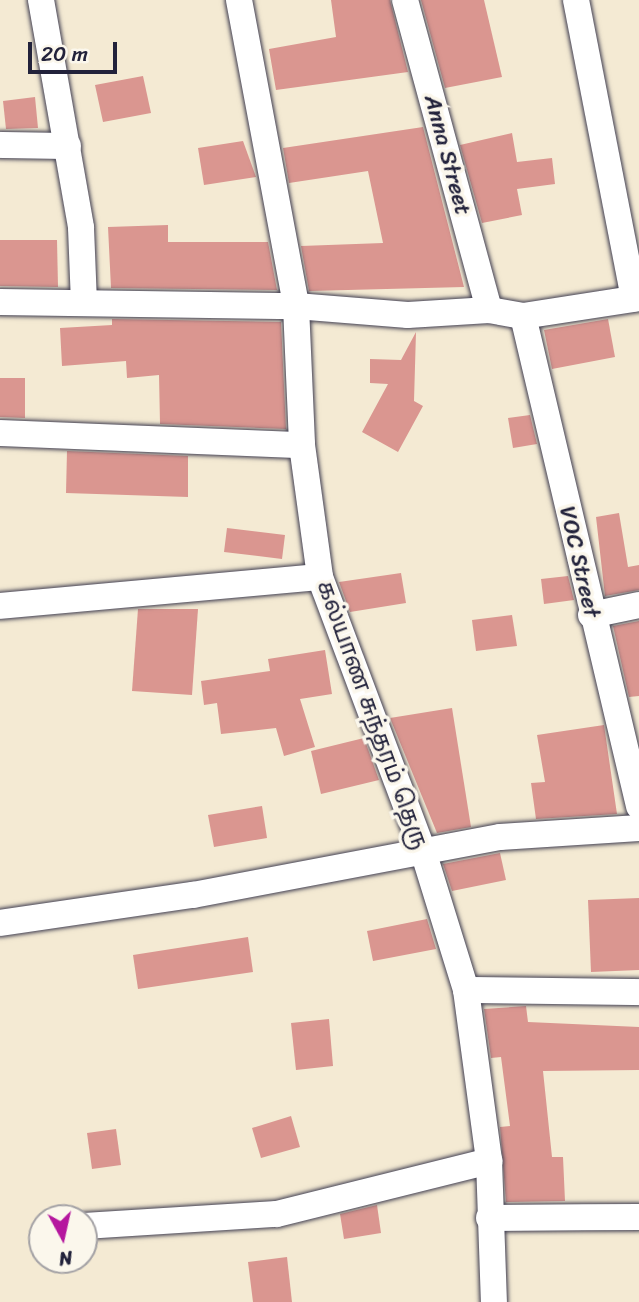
<!DOCTYPE html>
<meta charset="utf-8">
<style>
body{margin:0}
#map{position:relative;width:639px;height:1302px;overflow:hidden;background:#f4ead3;font-family:Sriracha,"Noto Sans Tamil",sans-serif}
div>[style]{position:absolute}
.building>*{inset:0;background:#da9690}
.roads{filter:drop-shadow(0 0 2px #424052) drop-shadow(0 0 2px #424052)}
.street>*{height:26px;margin:-13px;padding:0 13px;transform-origin:13px;border-radius:13px;background:#fff}
span{translate:-50% -50%;white-space:nowrap;text-align:center;line-height:1.15;-webkit-text-stroke:7px #fbf7ec;paint-order:stroke}
.street-label{font-size:23px;color:#22223b}
.north{position:absolute;left:28px;top:1204px;width:70px;height:70px;box-sizing:border-box;background:#fbf7ec;border:2px solid #a4a2a5;border-radius:50%;rotate:172deg;font-size:19px;font-weight:700;line-height:28px;text-align:center;color:#22223b}
.north::after{content:'';display:block;margin:auto;width:24px;height:32px;background:#b5179e;clip-path:polygon(50% 0,100% 100%,50% 72%,0 100%)}
.scale{position:absolute;left:28px;top:42px;width:89px;height:32px;box-sizing:border-box;border:4px solid #22223b;border-top:0;padding-left:9px;font-size:21px;line-height:24px;white-space:nowrap;color:#22223b;-webkit-text-stroke:5px #fbf7ec;paint-order:stroke}
</style>
<div id="map">
<div class="building">
<div style="clip-path:polygon(331px 0,390px 0,408px 72px,276px 90px,269px 49px,336px 37px)"></div>
<div style="clip-path:polygon(421px 0,484px 0,502px 77px,445px 88px)"></div>
<div style="clip-path:polygon(143px 76px,151px 113px,103px 122px,95px 85px)"></div>
<div style="clip-path:polygon(35px 97px,38px 128px,6px 129px,3px 101px)"></div>
<div style="clip-path:polygon(423px 127px,464px 287px,309px 291px,301px 246px,383px 243px,368px 171px,289px 183px,283px 148px)"></div>
<div style="clip-path:polygon(512px 133px,517px 162px,552px 158px,555px 184px,517px 189px,522px 215px,482px 223px,460px 145px)"></div>
<div style="clip-path:polygon(243px 141px,256px 177px,204px 185px,198px 148px)"></div>
<div style="clip-path:polygon(168px 225px,168px 242px,268px 242px,277px 290px,111px 288px,108px 227px)"></div>
<div style="clip-path:polygon(0 240px,57px 240px,58px 287px,0 286px)"></div>
<div style="clip-path:polygon(112px 319px,281px 322px,286px 429px,160px 424px,159px 375px,127px 378px,126px 361px,62px 366px,60px 328px,112px 325px)"></div>
<div style="clip-path:polygon(608px 319px,615px 357px,552px 369px,544px 330px)"></div>
<div style="clip-path:polygon(416px 332px,414px 401px,423px 406px,398px 452px,362px 432px,388px 384px,370px 383px,370px 359px,401px 360px)"></div>
<div style="clip-path:polygon(0 378px,25px 378px,25px 418px,0 417px)"></div>
<div style="clip-path:polygon(530px 415px,537px 444px,513px 448px,508px 418px)"></div>
<div style="clip-path:polygon(67px 451px,188px 456px,188px 497px,66px 493px)"></div>
<div style="clip-path:polygon(619px 513px,628px 567px,639px 565px,639px 590px,605px 596px,596px 517px)"></div>
<div style="clip-path:polygon(227px 528px,285px 535px,282px 559px,224px 552px)"></div>
<div style="clip-path:polygon(401px 573px,406px 603px,350px 612px,339px 582px)"></div>
<div style="clip-path:polygon(568px 576px,574px 600px,544px 604px,541px 579px)"></div>
<div style="clip-path:polygon(138px 609px,198px 609px,192px 695px,132px 691px)"></div>
<div style="clip-path:polygon(512px 615px,517px 646px,476px 651px,472px 620px)"></div>
<div style="clip-path:polygon(639px 621px,639px 696px,629px 697px,613px 626px)"></div>
<div style="clip-path:polygon(325px 650px,332px 694px,300px 699px,315px 747px,284px 756px,276px 728px,221px 734px,217px 703px,204px 705px,201px 681px,270px 671px,268px 659px)"></div>
<div style="clip-path:polygon(452px 708px,471px 827px,437px 833px,390px 718px)"></div>
<div style="clip-path:polygon(604px 725px,617px 814px,536px 819px,531px 783px,545px 782px,537px 735px)"></div>
<div style="clip-path:polygon(364px 738px,379px 780px,321px 794px,311px 751px)"></div>
<div style="clip-path:polygon(262px 806px,267px 838px,214px 847px,208px 815px)"></div>
<div style="clip-path:polygon(500px 853px,506px 880px,452px 891px,443px 864px)"></div>
<div style="clip-path:polygon(639px 898px,639px 970px,591px 972px,588px 900px)"></div>
<div style="clip-path:polygon(427px 919px,436px 949px,373px 961px,367px 931px)"></div>
<div style="clip-path:polygon(248px 937px,253px 972px,138px 989px,133px 955px)"></div>
<div style="clip-path:polygon(526px 1006px,528px 1022px,639px 1027px,639px 1070px,543px 1071px,552px 1157px,563px 1157px,565px 1201px,506px 1202px,500px 1127px,510px 1126px,501px 1057px,491px 1058px,484px 1009px)"></div>
<div style="clip-path:polygon(329px 1019px,333px 1066px,296px 1070px,291px 1023px)"></div>
<div style="clip-path:polygon(291px 1116px,300px 1147px,261px 1158px,252px 1128px)"></div>
<div style="clip-path:polygon(116px 1129px,121px 1165px,92px 1169px,87px 1133px)"></div>
<div style="clip-path:polygon(377px 1205px,381px 1233px,344px 1239px,340px 1214px)"></div>
<div style="clip-path:polygon(287px 1257px,292px 1302px,253px 1302px,248px 1262px)"></div>
</div>
<div class="roads">
<div class="street">
<div style="left:41px;top:0;width:231px;rotate:80deg"></div>
<div style="left:81px;top:228px;width:75px;rotate:87.7deg"></div>
<div style="left:239px;top:0;width:311px;rotate:79.4deg"></div>
<div style="left:296px;top:306px;width:139px;rotate:87.5deg"></div>
<div style="left:302px;top:445px;width:133px;rotate:82.2deg"></div>
<div style="left:320px;top:577px;width:293px;rotate:69.4deg"></div>
<div style="left:423px;top:851px;width:145px;rotate:72.8deg"></div>
<div style="left:466px;top:990px;width:173px;rotate:82.3deg"></div>
<div style="left:489px;top:1161px;width:141px;rotate:88deg"></div>
<div style="left:405px;top:0;width:321px;rotate:74.8deg"></div>
<div style="left:576px;top:0;width:304px;rotate:79deg"></div>
<div style="left:0;top:145px;width:68px;rotate:0.8deg"></div>
<div style="left:0;top:302px;width:296px;rotate:0.8deg"></div>
<div style="left:296px;top:306px;width:112px;rotate:4.6deg"></div>
<div style="left:408px;top:315px;width:81px;rotate:-3.5deg"></div>
<div style="left:489px;top:310px;width:35px;rotate:10deg"></div>
<div style="left:523px;top:316px;width:117px;rotate:-8.8deg"></div>
<div style="left:523px;top:316px;width:504px;rotate:76.68deg"></div>
<div style="left:0;top:433px;width:302px;rotate:2.3deg"></div>
<div style="left:0;top:606px;width:321px;rotate:-5.2deg"></div>
<div style="left:591px;top:615px;width:49px;rotate:-11.8deg"></div>
<div style="left:0;top:923px;width:195px;rotate:-8.3deg"></div>
<div style="left:193px;top:895px;width:312px;rotate:-10.7deg"></div>
<div style="left:500px;top:837px;width:139px;rotate:-3.7deg"></div>
<div style="left:466px;top:990px;width:173px;rotate:0.7deg"></div>
<div style="left:489px;top:1218px;width:150px;rotate:-0.4deg"></div>
<div style="left:84px;top:1226px;width:193px;rotate:-3.6deg"></div>
<div style="left:277px;top:1214px;width:219px;rotate:-14deg"></div>
</div>
</div>
<div class="street-label">
<span style="left:447px;top:155px;rotate:75deg">Anna Street</span>
<span style="left:579px;top:562px;rotate:77deg">VOC Street</span>
<span style="left:372px;top:715px;rotate:70deg">கல்யாண சுந்தரம் தெரு</span>
</div>
<div class="north">N</div>
<div class="scale">20 m</div>
</div>
